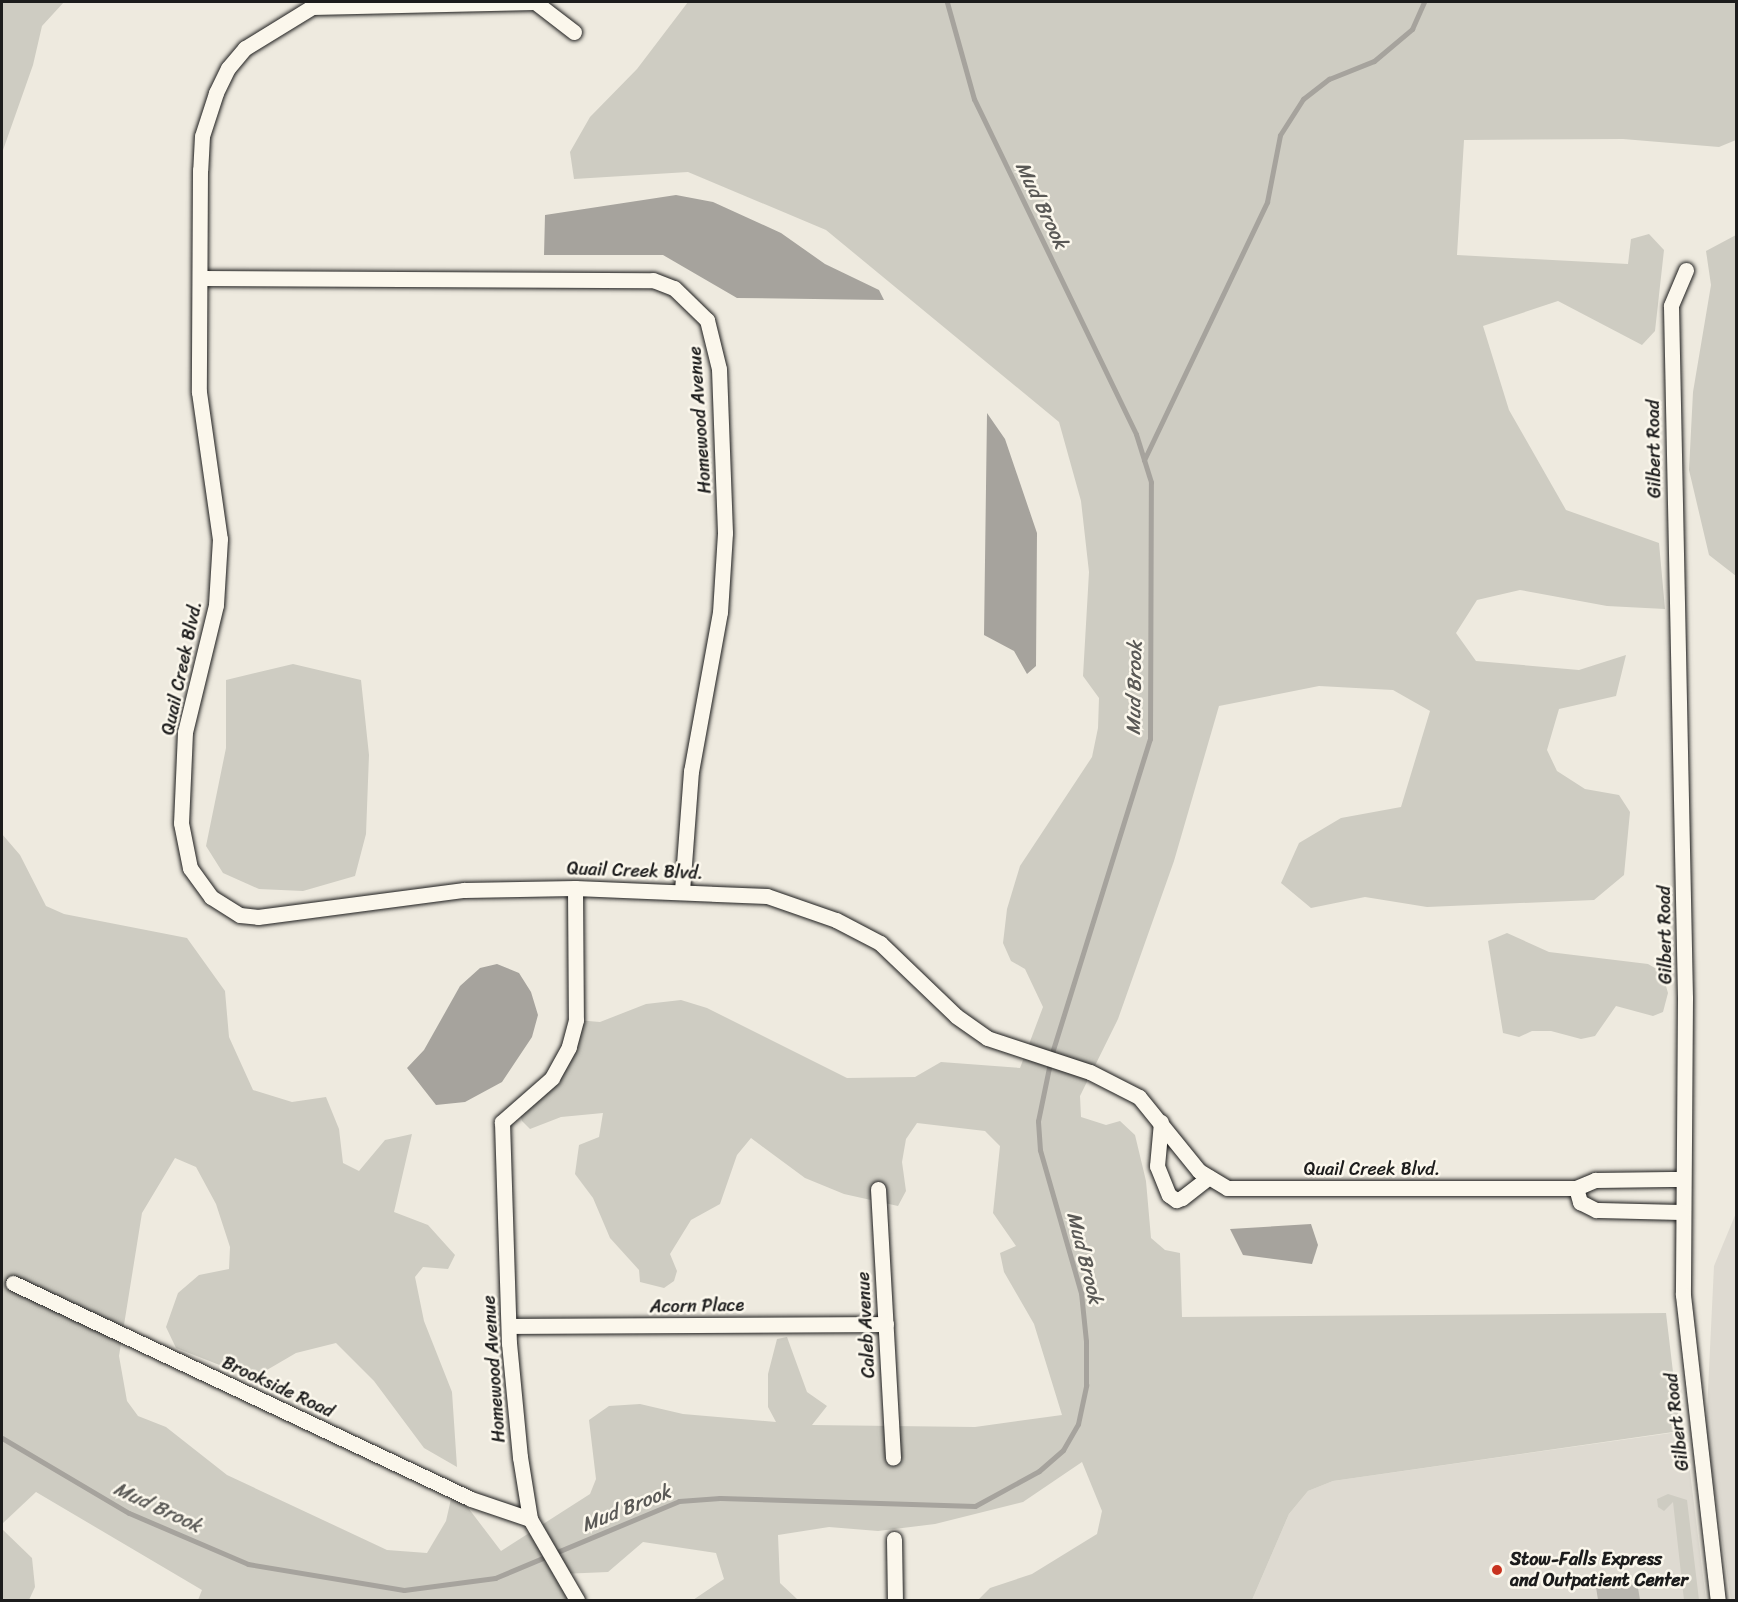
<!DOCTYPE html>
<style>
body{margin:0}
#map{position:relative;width:1738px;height:1602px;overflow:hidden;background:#eeeadf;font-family:Sriracha,sans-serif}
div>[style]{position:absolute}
.built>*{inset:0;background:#dedad1}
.green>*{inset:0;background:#ceccc2}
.water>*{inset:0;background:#a6a39d}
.stream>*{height:5px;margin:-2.5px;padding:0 2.5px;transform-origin:2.5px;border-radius:2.5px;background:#a6a39d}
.building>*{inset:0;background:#b9b6af}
.roads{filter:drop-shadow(0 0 2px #1c1c1c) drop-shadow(0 0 2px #1c1c1c)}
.minor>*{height:15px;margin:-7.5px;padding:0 7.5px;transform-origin:7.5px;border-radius:7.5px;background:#fbf7ec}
.dots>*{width:16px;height:16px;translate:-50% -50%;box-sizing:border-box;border:3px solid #fbf7ec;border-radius:50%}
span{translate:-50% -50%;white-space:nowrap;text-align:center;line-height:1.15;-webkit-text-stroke:5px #fbf7ec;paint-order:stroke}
.street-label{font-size:18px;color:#1c1c1c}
.poi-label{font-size:18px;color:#1c1c1c;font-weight:700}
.left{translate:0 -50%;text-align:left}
.water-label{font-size:20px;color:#5a5956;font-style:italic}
.frame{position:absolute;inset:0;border:3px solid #1c1c1c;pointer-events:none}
</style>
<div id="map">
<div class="built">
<div style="clip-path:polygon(1736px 1213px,1736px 1600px,1731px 1600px,1706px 1432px,1714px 1266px)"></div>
<div style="clip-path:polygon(1685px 1431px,1706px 1600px,1252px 1600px,1289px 1514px,1308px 1491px,1333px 1481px)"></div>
</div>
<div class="green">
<div style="clip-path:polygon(2px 2px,64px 2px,42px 26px,33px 65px,2px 153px)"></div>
<div style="clip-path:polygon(688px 2px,1736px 2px,1736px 140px,1719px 147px,1623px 139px,1464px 140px,1457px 255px,1628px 264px,1631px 239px,1649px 234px,1664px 250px,1655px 331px,1642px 345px,1558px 301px,1483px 326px,1509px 410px,1566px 510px,1659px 543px,1665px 609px,1607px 606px,1520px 590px,1477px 600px,1456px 633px,1476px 661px,1579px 670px,1626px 655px,1616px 696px,1559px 709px,1547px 750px,1557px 771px,1585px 789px,1619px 795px,1630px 812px,1624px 875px,1594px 900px,1427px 907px,1365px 897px,1311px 908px,1281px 883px,1299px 843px,1341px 818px,1401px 807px,1430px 711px,1393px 690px,1319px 686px,1219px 706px,1174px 861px,1118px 1019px,1080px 1096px,1081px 1117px,1106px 1125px,1120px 1121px,1135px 1135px,1146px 1181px,1151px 1238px,1165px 1250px,1180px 1253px,1182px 1317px,1666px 1313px,1680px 1431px,1333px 1481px,1308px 1491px,1289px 1514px,1252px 1600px,978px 1600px,990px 1588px,1032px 1574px,1097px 1534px,1102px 1511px,1082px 1462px,1023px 1502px,935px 1524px,878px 1531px,829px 1527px,778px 1535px,780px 1583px,797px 1599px,810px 1600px,693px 1600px,724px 1579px,716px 1553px,643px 1542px,608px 1572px,561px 1574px,574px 1600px,198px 1600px,202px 1590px,36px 1492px,2px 1524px,2px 834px,20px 855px,46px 906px,64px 914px,187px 938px,225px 991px,229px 1037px,253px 1090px,292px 1102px,326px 1097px,339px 1129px,343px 1163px,359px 1171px,385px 1140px,412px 1134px,394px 1212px,428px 1225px,455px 1255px,448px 1269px,423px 1267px,415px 1277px,424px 1321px,452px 1392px,457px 1467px,424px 1448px,374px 1381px,336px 1343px,296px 1353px,253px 1378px,176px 1348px,166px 1327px,178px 1293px,199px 1275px,229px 1269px,230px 1247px,216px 1204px,196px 1167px,175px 1158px,142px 1213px,119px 1356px,127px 1401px,138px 1416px,166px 1427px,227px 1475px,387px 1550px,427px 1553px,446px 1521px,451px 1499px,466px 1505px,501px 1551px,590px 1494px,596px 1479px,589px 1420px,609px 1406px,640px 1404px,683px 1414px,776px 1422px,768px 1407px,768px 1374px,777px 1339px,787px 1337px,807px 1392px,827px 1406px,812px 1425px,975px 1427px,1062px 1415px,1034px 1324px,1004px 1272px,1000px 1253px,1016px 1246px,993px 1213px,1000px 1146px,985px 1131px,917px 1123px,906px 1139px,902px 1162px,906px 1191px,898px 1206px,844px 1194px,805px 1178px,751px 1138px,737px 1155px,720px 1204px,691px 1220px,670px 1254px,677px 1271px,674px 1281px,664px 1288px,640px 1282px,639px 1270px,610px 1238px,593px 1198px,575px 1174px,579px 1145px,599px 1137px,603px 1113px,561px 1117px,530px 1129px,522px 1121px,518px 1107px,552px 1078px,576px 1020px,600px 1022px,646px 1004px,681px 1000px,707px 1008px,847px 1078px,915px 1077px,941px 1062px,1020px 1068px,1043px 1007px,1025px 969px,1011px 961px,1003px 943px,1007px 909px,1020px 866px,1092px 757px,1098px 728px,1099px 698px,1083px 676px,1089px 572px,1081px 501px,1059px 422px,826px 230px,688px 172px,574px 179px,570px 152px,590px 117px,637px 69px)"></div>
<div style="clip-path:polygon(1736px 235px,1736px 576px,1709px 555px,1689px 470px,1693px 392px,1711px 285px,1706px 251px)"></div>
<div style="clip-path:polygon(293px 664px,361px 680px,369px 755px,366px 834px,355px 876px,303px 891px,259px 889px,223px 873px,206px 846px,226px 748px,226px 680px)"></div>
<div style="clip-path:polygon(1507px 933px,1549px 952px,1648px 964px,1662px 972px,1668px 993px,1663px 1012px,1653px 1016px,1616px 1006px,1595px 1036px,1581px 1039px,1551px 1031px,1532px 1031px,1519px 1037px,1503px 1033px,1488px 941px)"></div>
<div style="clip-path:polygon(1668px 1494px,1687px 1500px,1699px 1600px,1684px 1600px,1673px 1502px,1664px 1511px,1658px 1507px,1657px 1499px)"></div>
<div style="clip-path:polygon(2px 1529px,32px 1558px,35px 1587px,29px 1600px,2px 1600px)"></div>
</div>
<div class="water">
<div style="clip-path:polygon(676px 195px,713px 202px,781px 233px,825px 264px,879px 290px,884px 300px,737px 298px,663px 255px,544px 255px,545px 215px)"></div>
<div style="clip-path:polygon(987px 413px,1005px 439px,1037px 533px,1036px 666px,1027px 674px,1014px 651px,984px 635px)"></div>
<div style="clip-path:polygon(497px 964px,519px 973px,531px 992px,538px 1015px,532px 1037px,502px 1082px,465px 1102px,436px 1105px,407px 1068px,424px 1050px,460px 986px,480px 968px)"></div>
<div style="clip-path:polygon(1311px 1224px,1318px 1245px,1312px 1264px,1243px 1255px,1230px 1229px)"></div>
</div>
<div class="stream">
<div style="left:1144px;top:460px;width:286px;rotate:-64.5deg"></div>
<div style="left:1267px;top:202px;width:68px;rotate:-79deg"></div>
<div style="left:1280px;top:135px;width:43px;rotate:-57.4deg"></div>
<div style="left:1303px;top:99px;width:33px;rotate:-38deg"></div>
<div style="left:1329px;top:79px;width:48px;rotate:-21.8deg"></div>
<div style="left:1374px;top:61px;width:50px;rotate:-40.1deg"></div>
<div style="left:1412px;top:29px;width:30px;rotate:-66deg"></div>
<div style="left:2px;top:1438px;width:147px;rotate:30.6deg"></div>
<div style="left:129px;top:1513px;width:129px;rotate:23.2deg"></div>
<div style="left:248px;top:1564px;width:158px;rotate:9.5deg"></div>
<div style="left:404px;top:1590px;width:92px;rotate:-7.5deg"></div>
<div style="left:495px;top:1578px;width:199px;rotate:-22.7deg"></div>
<div style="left:679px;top:1501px;width:41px;rotate:-4.2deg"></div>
<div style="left:720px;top:1498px;width:255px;rotate:1.8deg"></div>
<div style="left:975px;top:1506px;width:73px;rotate:-28.7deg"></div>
<div style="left:1039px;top:1471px;width:32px;rotate:-41deg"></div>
<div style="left:1063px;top:1450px;width:30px;rotate:-60deg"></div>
<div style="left:1078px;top:1424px;width:40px;rotate:-78deg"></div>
<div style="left:1086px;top:1385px;width:44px;rotate:-90deg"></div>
<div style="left:1086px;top:1341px;width:48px;rotate:-95.9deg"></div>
<div style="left:1081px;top:1293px;width:149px;rotate:-106deg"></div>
<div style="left:1040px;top:1150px;width:29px;rotate:-94deg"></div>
<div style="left:1038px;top:1121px;width:69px;rotate:-78.4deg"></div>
<div style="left:1052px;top:1053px;width:329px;rotate:-72.7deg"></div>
<div style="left:1150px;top:739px;width:257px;rotate:-89.8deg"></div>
<div style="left:1151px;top:482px;width:50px;rotate:-107.4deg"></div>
<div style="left:1136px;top:434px;width:372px;rotate:-115.8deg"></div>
<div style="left:974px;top:99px;width:101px;rotate:-105.6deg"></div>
</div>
<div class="building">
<div style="clip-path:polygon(1637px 1582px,1640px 1600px,1598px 1600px,1596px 1587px)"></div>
</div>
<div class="roads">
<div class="minor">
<div style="left:574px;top:32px;width:49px;rotate:-142.4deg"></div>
<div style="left:535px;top:2px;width:223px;rotate:178.7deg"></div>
<div style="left:312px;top:7px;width:79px;rotate:148.5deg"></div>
<div style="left:245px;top:48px;width:26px;rotate:130deg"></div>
<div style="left:228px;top:68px;width:28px;rotate:116deg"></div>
<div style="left:216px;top:93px;width:45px;rotate:108deg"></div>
<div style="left:202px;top:136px;width:34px;rotate:93deg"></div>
<div style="left:200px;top:170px;width:222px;rotate:90.3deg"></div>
<div style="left:199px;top:392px;width:148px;rotate:81.9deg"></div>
<div style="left:220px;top:539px;width:66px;rotate:93.5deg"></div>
<div style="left:216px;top:605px;width:131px;rotate:103.7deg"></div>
<div style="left:185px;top:732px;width:91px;rotate:92.5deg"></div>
<div style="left:181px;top:823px;width:46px;rotate:78.7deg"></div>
<div style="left:190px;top:868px;width:36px;rotate:54deg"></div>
<div style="left:211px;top:897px;width:34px;rotate:32deg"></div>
<div style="left:240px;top:915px;width:18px;rotate:6deg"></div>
<div style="left:258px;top:917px;width:208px;rotate:-7.5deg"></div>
<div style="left:464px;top:890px;width:111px;rotate:-1deg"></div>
<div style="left:575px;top:888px;width:192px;rotate:2.4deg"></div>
<div style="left:767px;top:896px;width:73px;rotate:19.2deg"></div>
<div style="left:836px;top:920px;width:50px;rotate:27.6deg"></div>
<div style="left:880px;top:943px;width:105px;rotate:43.8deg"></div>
<div style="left:956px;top:1016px;width:38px;rotate:35deg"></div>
<div style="left:987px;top:1038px;width:108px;rotate:18.3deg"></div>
<div style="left:1090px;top:1072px;width:55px;rotate:27deg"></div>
<div style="left:1139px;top:1097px;width:95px;rotate:51deg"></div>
<div style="left:1199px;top:1171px;width:33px;rotate:31deg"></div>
<div style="left:1227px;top:1188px;width:349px"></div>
<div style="left:1576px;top:1188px;width:21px;rotate:-23deg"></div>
<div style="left:1595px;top:1180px;width:88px;rotate:-0.7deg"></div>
<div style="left:1686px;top:270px;width:39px;rotate:113deg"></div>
<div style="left:1671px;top:306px;width:692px;rotate:88.84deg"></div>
<div style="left:1685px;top:998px;width:297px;rotate:90.4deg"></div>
<div style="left:1683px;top:1295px;width:307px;rotate:83.5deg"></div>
<div style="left:201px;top:278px;width:452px;rotate:0.3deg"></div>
<div style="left:653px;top:280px;width:22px;rotate:21deg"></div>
<div style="left:674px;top:288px;width:46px;rotate:44.1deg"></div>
<div style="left:707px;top:320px;width:50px;rotate:76.2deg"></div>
<div style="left:719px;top:369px;width:164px;rotate:87.9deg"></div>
<div style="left:725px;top:533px;width:79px;rotate:93.6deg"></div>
<div style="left:720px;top:612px;width:162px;rotate:100.3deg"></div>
<div style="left:691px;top:771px;width:121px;rotate:94.3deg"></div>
<div style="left:575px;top:888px;width:132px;rotate:89.6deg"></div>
<div style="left:576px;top:1020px;width:28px;rotate:105deg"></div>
<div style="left:569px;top:1047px;width:35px;rotate:119deg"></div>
<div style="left:552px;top:1078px;width:67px;rotate:138.7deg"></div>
<div style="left:502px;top:1122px;width:221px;rotate:88.2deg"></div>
<div style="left:509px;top:1343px;width:115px;rotate:84.5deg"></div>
<div style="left:520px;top:1457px;width:63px;rotate:80.8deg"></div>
<div style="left:530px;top:1519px;width:94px;rotate:59.9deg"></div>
<div style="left:1161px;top:1122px;width:44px;rotate:95.2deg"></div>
<div style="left:1157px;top:1166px;width:31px;rotate:68deg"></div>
<div style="left:1169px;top:1195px;width:9px;rotate:36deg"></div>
<div style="left:1176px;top:1200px;width:6px;rotate:-18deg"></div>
<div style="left:1182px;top:1198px;width:34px;rotate:-38deg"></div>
<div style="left:1576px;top:1188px;width:15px;rotate:74deg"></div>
<div style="left:1580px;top:1202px;width:18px;rotate:27deg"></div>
<div style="left:1596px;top:1210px;width:87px;rotate:1.3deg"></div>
<div style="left:878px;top:1189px;width:269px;rotate:86.8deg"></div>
<div style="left:13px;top:1283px;width:506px;rotate:25.25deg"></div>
<div style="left:471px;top:1499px;width:62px;rotate:18.7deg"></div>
<div style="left:509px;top:1326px;width:377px;rotate:-0.3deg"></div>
<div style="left:894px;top:1539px;width:61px;rotate:89.1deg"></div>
</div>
</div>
<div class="dots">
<div style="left:1497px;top:1570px;background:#c8321e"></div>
</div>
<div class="street-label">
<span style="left:700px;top:420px;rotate:-94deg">Homewood Avenue</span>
<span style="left:1654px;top:449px;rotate:-91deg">Gilbert Road</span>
<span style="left:182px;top:668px;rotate:-78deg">Quail Creek Blvd.</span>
<span style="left:635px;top:871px;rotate:2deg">Quail Creek Blvd.</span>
<span style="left:1665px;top:935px;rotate:-91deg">Gilbert Road</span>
<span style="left:1372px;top:1169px">Quail Creek Blvd.</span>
<span style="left:697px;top:1306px;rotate:-1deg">Acorn Place</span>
<span style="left:866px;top:1325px;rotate:-93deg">Caleb Avenue</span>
<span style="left:494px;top:1369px;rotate:-94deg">Homewood Avenue</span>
<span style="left:278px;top:1387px;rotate:25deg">Brookside Road</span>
<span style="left:1677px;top:1422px;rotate:-97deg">Gilbert Road</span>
</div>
<div class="poi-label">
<span class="left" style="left:1510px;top:1570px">Stow-Falls Express<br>and Outpatient Center</span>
</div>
<div class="water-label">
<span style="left:1042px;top:205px;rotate:64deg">Mud Brook</span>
<span style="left:1134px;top:688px;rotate:-89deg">Mud Brook</span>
<span style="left:1085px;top:1258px;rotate:76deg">Mud Brook</span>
<span style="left:158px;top:1507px;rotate:25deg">Mud Brook</span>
<span style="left:626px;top:1508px;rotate:-22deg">Mud Brook</span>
</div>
<div class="frame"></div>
</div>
